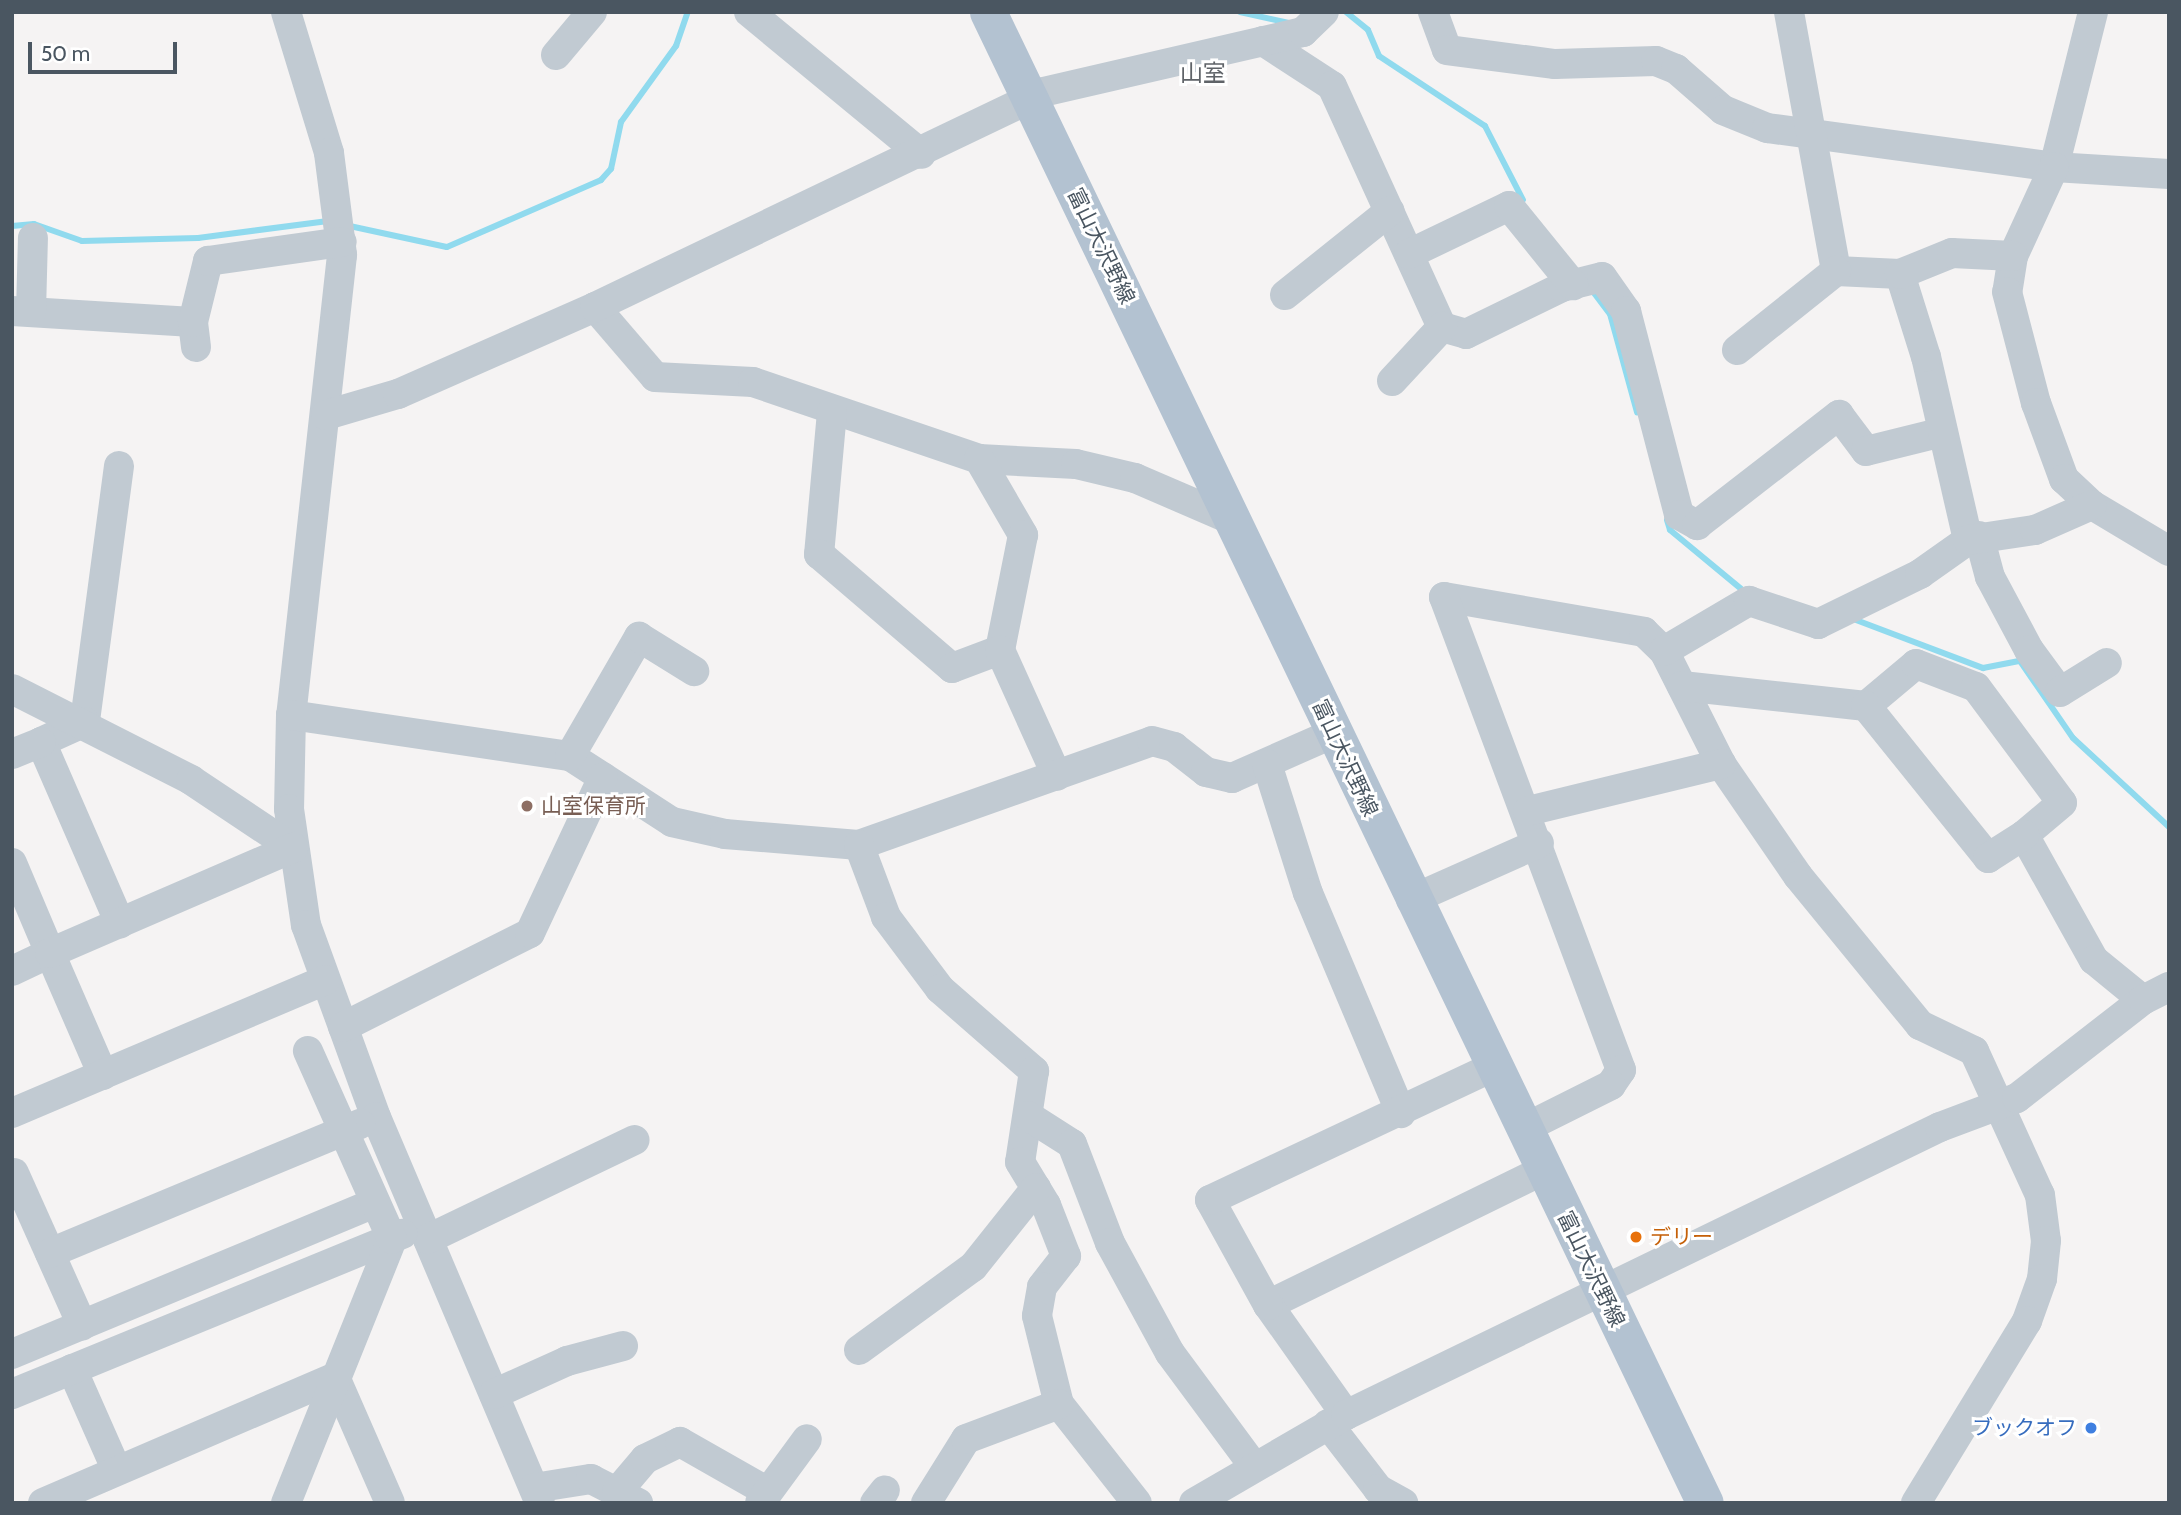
<!DOCTYPE html>
<meta charset="utf-8">
<style>
body{margin:0}
#map{position:relative;width:2181px;height:1515px;overflow:hidden;background:#f5f3f3;font-family:Cabin,"Noto Sans JP",sans-serif}
div>[style]{position:absolute}
.stream>*{height:6px;margin:-3px;padding:0 3px;transform-origin:3px;border-radius:3px;background:#90daee}
.minor>*{height:30px;margin:-15px;padding:0 15px;transform-origin:15px;border-radius:15px;background:#c1cad2}
.major>*{height:37px;margin:-18.5px;padding:0 18.5px;transform-origin:18.5px;border-radius:18.5px;background:#b3c2d1}
.dots>*{width:19px;height:19px;translate:-50% -50%;box-sizing:border-box;border:4px solid #fff;border-radius:50%}
span{translate:-50% -50%;white-space:nowrap;text-align:center;line-height:1.15;-webkit-text-stroke:6px #fff;paint-order:stroke}
.street-label{font-size:21px;color:#4a5661}
.education-label{font-size:21px;color:#785e54}
.left{translate:0 -50%;text-align:left}
.food-label{font-size:21px;color:#c56008}
.shop-label{font-size:21px;color:#366cbe}
.right{translate:-100% -50%;text-align:right}
.neighbourhood-label{font-size:23px;color:#5f6368}
.frame{position:absolute;inset:0;border:14px solid #4a5661;pointer-events:none}
.scale{position:absolute;left:28px;top:42px;width:149px;height:32px;box-sizing:border-box;border:4px solid #4a5661;border-top:0;padding-left:9px;font-size:21px;line-height:24px;white-space:nowrap;color:#4a5661;-webkit-text-stroke:5px #fff;paint-order:stroke}
</style>
<div id="map">
<div class="stream">
<div style="left:1240px;top:12px;width:50px;rotate:12.7deg"></div>
<div style="left:1346px;top:12px;width:28px;rotate:39deg"></div>
<div style="left:1368px;top:30px;width:28px;rotate:67deg"></div>
<div style="left:1379px;top:56px;width:127px;rotate:33.4deg"></div>
<div style="left:1485px;top:126px;width:83px;rotate:62.8deg"></div>
<div style="left:345px;top:225px;width:104px;rotate:12.2deg"></div>
<div style="left:447px;top:247px;width:168px;rotate:-23.5deg"></div>
<div style="left:601px;top:180px;width:15px;rotate:-48deg"></div>
<div style="left:611px;top:169px;width:48px;rotate:-78deg"></div>
<div style="left:621px;top:122px;width:94px;rotate:-54.1deg"></div>
<div style="left:676px;top:46px;width:36px;rotate:-71deg"></div>
<div style="left:12px;top:226px;width:22px;rotate:-5deg"></div>
<div style="left:34px;top:224px;width:51px;rotate:19.5deg"></div>
<div style="left:82px;top:241px;width:116px;rotate:-1.5deg"></div>
<div style="left:198px;top:238px;width:131px;rotate:-7.5deg"></div>
<div style="left:1591px;top:289px;width:31px;rotate:53deg"></div>
<div style="left:1610px;top:314px;width:102px;rotate:74.6deg"></div>
<div style="left:1667px;top:520px;width:10px;rotate:73deg"></div>
<div style="left:1670px;top:530px;width:97px;rotate:39.6deg"></div>
<div style="left:1856px;top:620px;width:136px;rotate:20.7deg"></div>
<div style="left:1983px;top:668px;width:38px;rotate:-11deg"></div>
<div style="left:2020px;top:661px;width:93px;rotate:55.5deg"></div>
<div style="left:2073px;top:738px;width:131px;rotate:42.8deg"></div>
</div>
<div class="minor">
<div style="left:286px;top:12px;width:147px;rotate:73deg"></div>
<div style="left:329px;top:153px;width:103px;rotate:82.7deg"></div>
<div style="left:342px;top:255px;width:463px;rotate:96.3deg"></div>
<div style="left:291px;top:715px;width:94px;rotate:91.2deg"></div>
<div style="left:289px;top:809px;width:117px;rotate:81.7deg"></div>
<div style="left:306px;top:925px;width:204px;rotate:70deg"></div>
<div style="left:376px;top:1117px;width:419px;rotate:67deg"></div>
<div style="left:749px;top:12px;width:223px;rotate:39.5deg"></div>
<div style="left:1433px;top:12px;width:40px;rotate:69.8deg"></div>
<div style="left:1447px;top:50px;width:109px;rotate:7.4deg"></div>
<div style="left:1555px;top:64px;width:101px;rotate:-1.7deg"></div>
<div style="left:1656px;top:61px;width:22px;rotate:22deg"></div>
<div style="left:1676px;top:69px;width:62px;rotate:41.1deg"></div>
<div style="left:1723px;top:110px;width:48px;rotate:22.2deg"></div>
<div style="left:1767px;top:128px;width:290px;rotate:7.7deg"></div>
<div style="left:2054px;top:167px;width:115px;rotate:3.5deg"></div>
<div style="left:1789px;top:12px;width:263px;rotate:79.7deg"></div>
<div style="left:1836px;top:271px;width:64px;rotate:2.7deg"></div>
<div style="left:2093px;top:12px;width:160px;rotate:104.1deg"></div>
<div style="left:2054px;top:167px;width:98px;rotate:114.7deg"></div>
<div style="left:2013px;top:256px;width:36px;rotate:99deg"></div>
<div style="left:2007px;top:292px;width:115px;rotate:75.4deg"></div>
<div style="left:2036px;top:403px;width:81px;rotate:69.8deg"></div>
<div style="left:2064px;top:479px;width:38px;rotate:43deg"></div>
<div style="left:2092px;top:505px;width:90px;rotate:30.9deg"></div>
<div style="left:1263px;top:41px;width:82px;rotate:33.1deg"></div>
<div style="left:1332px;top:86px;width:265px;rotate:65.5deg"></div>
<div style="left:1442px;top:327px;width:25px;rotate:16deg"></div>
<div style="left:1466px;top:334px;width:107px;rotate:-26.1deg"></div>
<div style="left:1562px;top:287px;width:41px;rotate:-14deg"></div>
<div style="left:1602px;top:277px;width:42px;rotate:54.8deg"></div>
<div style="left:1626px;top:311px;width:211px;rotate:75.4deg"></div>
<div style="left:1679px;top:515px;width:21px;rotate:29deg"></div>
<div style="left:1697px;top:525px;width:180px;rotate:-37.8deg"></div>
<div style="left:1839px;top:415px;width:45px;rotate:53.1deg"></div>
<div style="left:1866px;top:451px;width:79px;rotate:-13.9deg"></div>
<div style="left:556px;top:55px;width:56px;rotate:-50.1deg"></div>
<div style="left:1409px;top:254px;width:111px;rotate:-25.6deg"></div>
<div style="left:1509px;top:206px;width:102px;rotate:51deg"></div>
<div style="left:1285px;top:295px;width:134px;rotate:-38.7deg"></div>
<div style="left:595px;top:307px;width:92px;rotate:49.4deg"></div>
<div style="left:655px;top:377px;width:98px;rotate:2.9deg"></div>
<div style="left:753px;top:382px;width:239px;rotate:18.8deg"></div>
<div style="left:979px;top:459px;width:97px;rotate:3deg"></div>
<div style="left:1076px;top:464px;width:61px;rotate:13.3deg"></div>
<div style="left:1135px;top:478px;width:109px;rotate:23.3deg"></div>
<div style="left:12px;top:311px;width:181px;rotate:3.5deg"></div>
<div style="left:31px;top:312px;width:74px;rotate:-88.5deg"></div>
<div style="left:196px;top:347px;width:25px;rotate:-97deg"></div>
<div style="left:193px;top:322px;width:63px;rotate:-76.2deg"></div>
<div style="left:208px;top:261px;width:135px;rotate:-8.1deg"></div>
<div style="left:1737px;top:350px;width:127px;rotate:-38.6deg"></div>
<div style="left:1392px;top:381px;width:74px;rotate:-47.2deg"></div>
<div style="left:832px;top:412px;width:143px;rotate:95.2deg"></div>
<div style="left:819px;top:554px;width:175px;rotate:40.6deg"></div>
<div style="left:952px;top:668px;width:51px;rotate:-20.6deg"></div>
<div style="left:326px;top:415px;width:75px;rotate:-16.3deg"></div>
<div style="left:398px;top:394px;width:215px;rotate:-23.8deg"></div>
<div style="left:595px;top:307px;width:497px;rotate:-25.6deg"></div>
<div style="left:1043px;top:92px;width:267px;rotate:-13deg"></div>
<div style="left:1303px;top:32px;width:29px;rotate:-44deg"></div>
<div style="left:979px;top:459px;width:88px;rotate:59.9deg"></div>
<div style="left:1023px;top:535px;width:117px;rotate:101.3deg"></div>
<div style="left:1000px;top:650px;width:138px;rotate:65.7deg"></div>
<div style="left:119px;top:466px;width:258px;rotate:97.6deg"></div>
<div style="left:85px;top:722px;width:48px;rotate:155.6deg"></div>
<div style="left:41px;top:742px;width:198px;rotate:66.5deg"></div>
<div style="left:1979px;top:536px;width:42px;rotate:75deg"></div>
<div style="left:1990px;top:577px;width:83px;rotate:61.9deg"></div>
<div style="left:2029px;top:650px;width:52px;rotate:53.6deg"></div>
<div style="left:2060px;top:692px;width:55px;rotate:-31.7deg"></div>
<div style="left:1968px;top:540px;width:188px;rotate:-102.9deg"></div>
<div style="left:1926px;top:357px;width:87px;rotate:-107.4deg"></div>
<div style="left:1900px;top:274px;width:56px;rotate:-22deg"></div>
<div style="left:1952px;top:253px;width:61px;rotate:2.8deg"></div>
<div style="left:1444px;top:597px;width:203px;rotate:9.9deg"></div>
<div style="left:1644px;top:632px;width:28px;rotate:44deg"></div>
<div style="left:1664px;top:651px;width:127px;rotate:63.2deg"></div>
<div style="left:1721px;top:764px;width:136px;rotate:55.5deg"></div>
<div style="left:1798px;top:876px;width:193px;rotate:50.7deg"></div>
<div style="left:1920px;top:1025px;width:60px;rotate:25.7deg"></div>
<div style="left:1974px;top:1051px;width:158px;rotate:65.4deg"></div>
<div style="left:2040px;top:1195px;width:46px;rotate:82.6deg"></div>
<div style="left:2046px;top:1241px;width:38px;rotate:96deg"></div>
<div style="left:2042px;top:1279px;width:45px;rotate:109.7deg"></div>
<div style="left:2027px;top:1321px;width:213px;rotate:121.4deg"></div>
<div style="left:1444px;top:597px;width:505px;rotate:69.48deg"></div>
<div style="left:1621px;top:1070px;width:18px;rotate:124deg"></div>
<div style="left:1611px;top:1085px;width:98px;rotate:153.4deg"></div>
<div style="left:1664px;top:651px;width:99px;rotate:-30.5deg"></div>
<div style="left:1749px;top:601px;width:73px;rotate:18.4deg"></div>
<div style="left:1818px;top:624px;width:114px;rotate:-26.1deg"></div>
<div style="left:1920px;top:574px;width:59px;rotate:-35.3deg"></div>
<div style="left:1968px;top:540px;width:68px;rotate:-8.5deg"></div>
<div style="left:2035px;top:530px;width:62px;rotate:-23.7deg"></div>
<div style="left:1682px;top:686px;width:185px;rotate:6.2deg"></div>
<div style="left:1866px;top:706px;width:65px;rotate:-40deg"></div>
<div style="left:1916px;top:664px;width:64px;rotate:21deg"></div>
<div style="left:1976px;top:687px;width:144px;rotate:53.4deg"></div>
<div style="left:2062px;top:803px;width:50px;rotate:139.9deg"></div>
<div style="left:2024px;top:835px;width:143px;rotate:60.8deg"></div>
<div style="left:2094px;top:960px;width:63px;rotate:39.2deg"></div>
<div style="left:12px;top:689px;width:201px;rotate:26.9deg"></div>
<div style="left:191px;top:780px;width:123px;rotate:33.7deg"></div>
<div style="left:1866px;top:706px;width:195px;rotate:51.2deg"></div>
<div style="left:1988px;top:858px;width:43px;rotate:-32.6deg"></div>
<div style="left:291px;top:715px;width:282px;rotate:8.4deg"></div>
<div style="left:570px;top:756px;width:121px;rotate:32.9deg"></div>
<div style="left:672px;top:822px;width:54px;rotate:12.8deg"></div>
<div style="left:725px;top:834px;width:134px;rotate:4.7deg"></div>
<div style="left:859px;top:845px;width:311px;rotate:-19.5deg"></div>
<div style="left:1152px;top:741px;width:23px;rotate:15deg"></div>
<div style="left:1174px;top:747px;width:41px;rotate:38deg"></div>
<div style="left:1206px;top:772px;width:27px;rotate:13deg"></div>
<div style="left:1232px;top:778px;width:111px;rotate:-23.8deg"></div>
<div style="left:12px;top:754px;width:31px;rotate:-22deg"></div>
<div style="left:570px;top:756px;width:138px;rotate:-59.9deg"></div>
<div style="left:639px;top:637px;width:65px;rotate:31.7deg"></div>
<div style="left:1267px;top:764px;width:135px;rotate:72.4deg"></div>
<div style="left:1308px;top:893px;width:239px;rotate:67.1deg"></div>
<div style="left:1528px;top:811px;width:199px;rotate:-13.7deg"></div>
<div style="left:859px;top:845px;width:77px;rotate:69.4deg"></div>
<div style="left:886px;top:917px;width:90px;rotate:53.1deg"></div>
<div style="left:940px;top:989px;width:125px;rotate:41.1deg"></div>
<div style="left:1034px;top:1071px;width:92px;rotate:98.7deg"></div>
<div style="left:1020px;top:1162px;width:50px;rotate:58.8deg"></div>
<div style="left:1046px;top:1205px;width:55px;rotate:68.6deg"></div>
<div style="left:1066px;top:1256px;width:39px;rotate:128deg"></div>
<div style="left:1042px;top:1287px;width:29px;rotate:100deg"></div>
<div style="left:1037px;top:1316px;width:91px;rotate:76deg"></div>
<div style="left:1059px;top:1404px;width:126px;rotate:51.8deg"></div>
<div style="left:12px;top:863px;width:98px;rotate:67.1deg"></div>
<div style="left:50px;top:953px;width:42px;rotate:154.7deg"></div>
<div style="left:1411px;top:900px;width:140px;rotate:-24deg"></div>
<div style="left:343px;top:1027px;width:209px;rotate:-26.7deg"></div>
<div style="left:530px;top:933px;width:172px;rotate:-64.9deg"></div>
<div style="left:103px;top:1075px;width:133px;rotate:-113.5deg"></div>
<div style="left:50px;top:953px;width:265px;rotate:-23.4deg"></div>
<div style="left:12px;top:1113px;width:340px;rotate:-23deg"></div>
<div style="left:1028px;top:1116px;width:52px;rotate:32.5deg"></div>
<div style="left:1072px;top:1144px;width:106px;rotate:69deg"></div>
<div style="left:1110px;top:1243px;width:125px;rotate:61.4deg"></div>
<div style="left:1170px;top:1353px;width:138px;rotate:53.5deg"></div>
<div style="left:14px;top:1173px;width:167px;rotate:65.9deg"></div>
<div style="left:428px;top:1239px;width:229px;rotate:-25.6deg"></div>
<div style="left:50px;top:1253px;width:336px;rotate:-22.6deg"></div>
<div style="left:1268px;top:1305px;width:306px;rotate:-26.1deg"></div>
<div style="left:859px;top:1350px;width:141px;rotate:-36.1deg"></div>
<div style="left:973px;top:1267px;width:101px;rotate:-51.4deg"></div>
<div style="left:12px;top:1354px;width:393px;rotate:-22.6deg"></div>
<div style="left:72px;top:1369px;width:111px;rotate:66.2deg"></div>
<div style="left:335px;top:1377px;width:137px;rotate:66.4deg"></div>
<div style="left:12px;top:1394px;width:422px;rotate:-22.3deg"></div>
<div style="left:494px;top:1394px;width:80px;rotate:-24.3deg"></div>
<div style="left:567px;top:1361px;width:58px;rotate:-15deg"></div>
<div style="left:1346px;top:1415px;width:135px;rotate:-125.3deg"></div>
<div style="left:1268px;top:1305px;width:120px;rotate:-118.9deg"></div>
<div style="left:1210px;top:1200px;width:313px;rotate:-25.2deg"></div>
<div style="left:1328px;top:1424px;width:82px;rotate:52.4deg"></div>
<div style="left:1378px;top:1489px;width:29px;rotate:29deg"></div>
<div style="left:534px;top:1488px;width:58px;rotate:-9deg"></div>
<div style="left:591px;top:1479px;width:53px;rotate:27.1deg"></div>
<div style="left:617px;top:1492px;width:43px;rotate:-49.7deg"></div>
<div style="left:645px;top:1459px;width:39px;rotate:-26deg"></div>
<div style="left:680px;top:1442px;width:101px;rotate:29.6deg"></div>
<div style="left:43px;top:1503px;width:318px;rotate:-23.3deg"></div>
<div style="left:286px;top:1503px;width:284px;rotate:-68.1deg"></div>
<div style="left:392px;top:1239px;width:206px;rotate:-114.1deg"></div>
<div style="left:760px;top:1503px;width:79px;rotate:-53.7deg"></div>
<div style="left:875px;top:1503px;width:16px;rotate:-52deg"></div>
<div style="left:926px;top:1503px;width:75px;rotate:-58deg"></div>
<div style="left:966px;top:1439px;width:99px;rotate:-20.6deg"></div>
<div style="left:1194px;top:1503px;width:176px;rotate:-30.1deg"></div>
<div style="left:1346px;top:1415px;width:660px;rotate:-25.87deg"></div>
<div style="left:1940px;top:1127px;width:82px;rotate:-20.6deg"></div>
<div style="left:2017px;top:1098px;width:160px;rotate:-37.9deg"></div>
<div style="left:2143px;top:1000px;width:29px;rotate:-27deg"></div>
</div>
<div class="major">
<div style="left:988px;top:12px;width:1654px;rotate:64.32deg"></div>
</div>
<div class="dots">
<div style="left:527px;top:806px;background:#8d6e63"></div>
<div style="left:1636px;top:1237px;background:#e8710a"></div>
<div style="left:2091px;top:1428px;background:#3f7fe0"></div>
</div>
<div class="street-label">
<span style="left:1101px;top:246px;rotate:64deg">富山大沢野線</span>
<span style="left:1345px;top:758px;rotate:65deg">富山大沢野線</span>
<span style="left:1591px;top:1269px;rotate:64deg">富山大沢野線</span>
</div>
<div class="education-label">
<span class="left" style="left:541px;top:806px">山室保育所</span>
</div>
<div class="food-label">
<span class="left" style="left:1650px;top:1237px">デリー</span>
</div>
<div class="shop-label">
<span class="right" style="left:2077px;top:1428px">ブックオフ</span>
</div>
<div class="neighbourhood-label">
<span style="left:1203px;top:73px">山室</span>
</div>
<div class="frame"></div>
<div class="scale">50 m</div>
</div>
